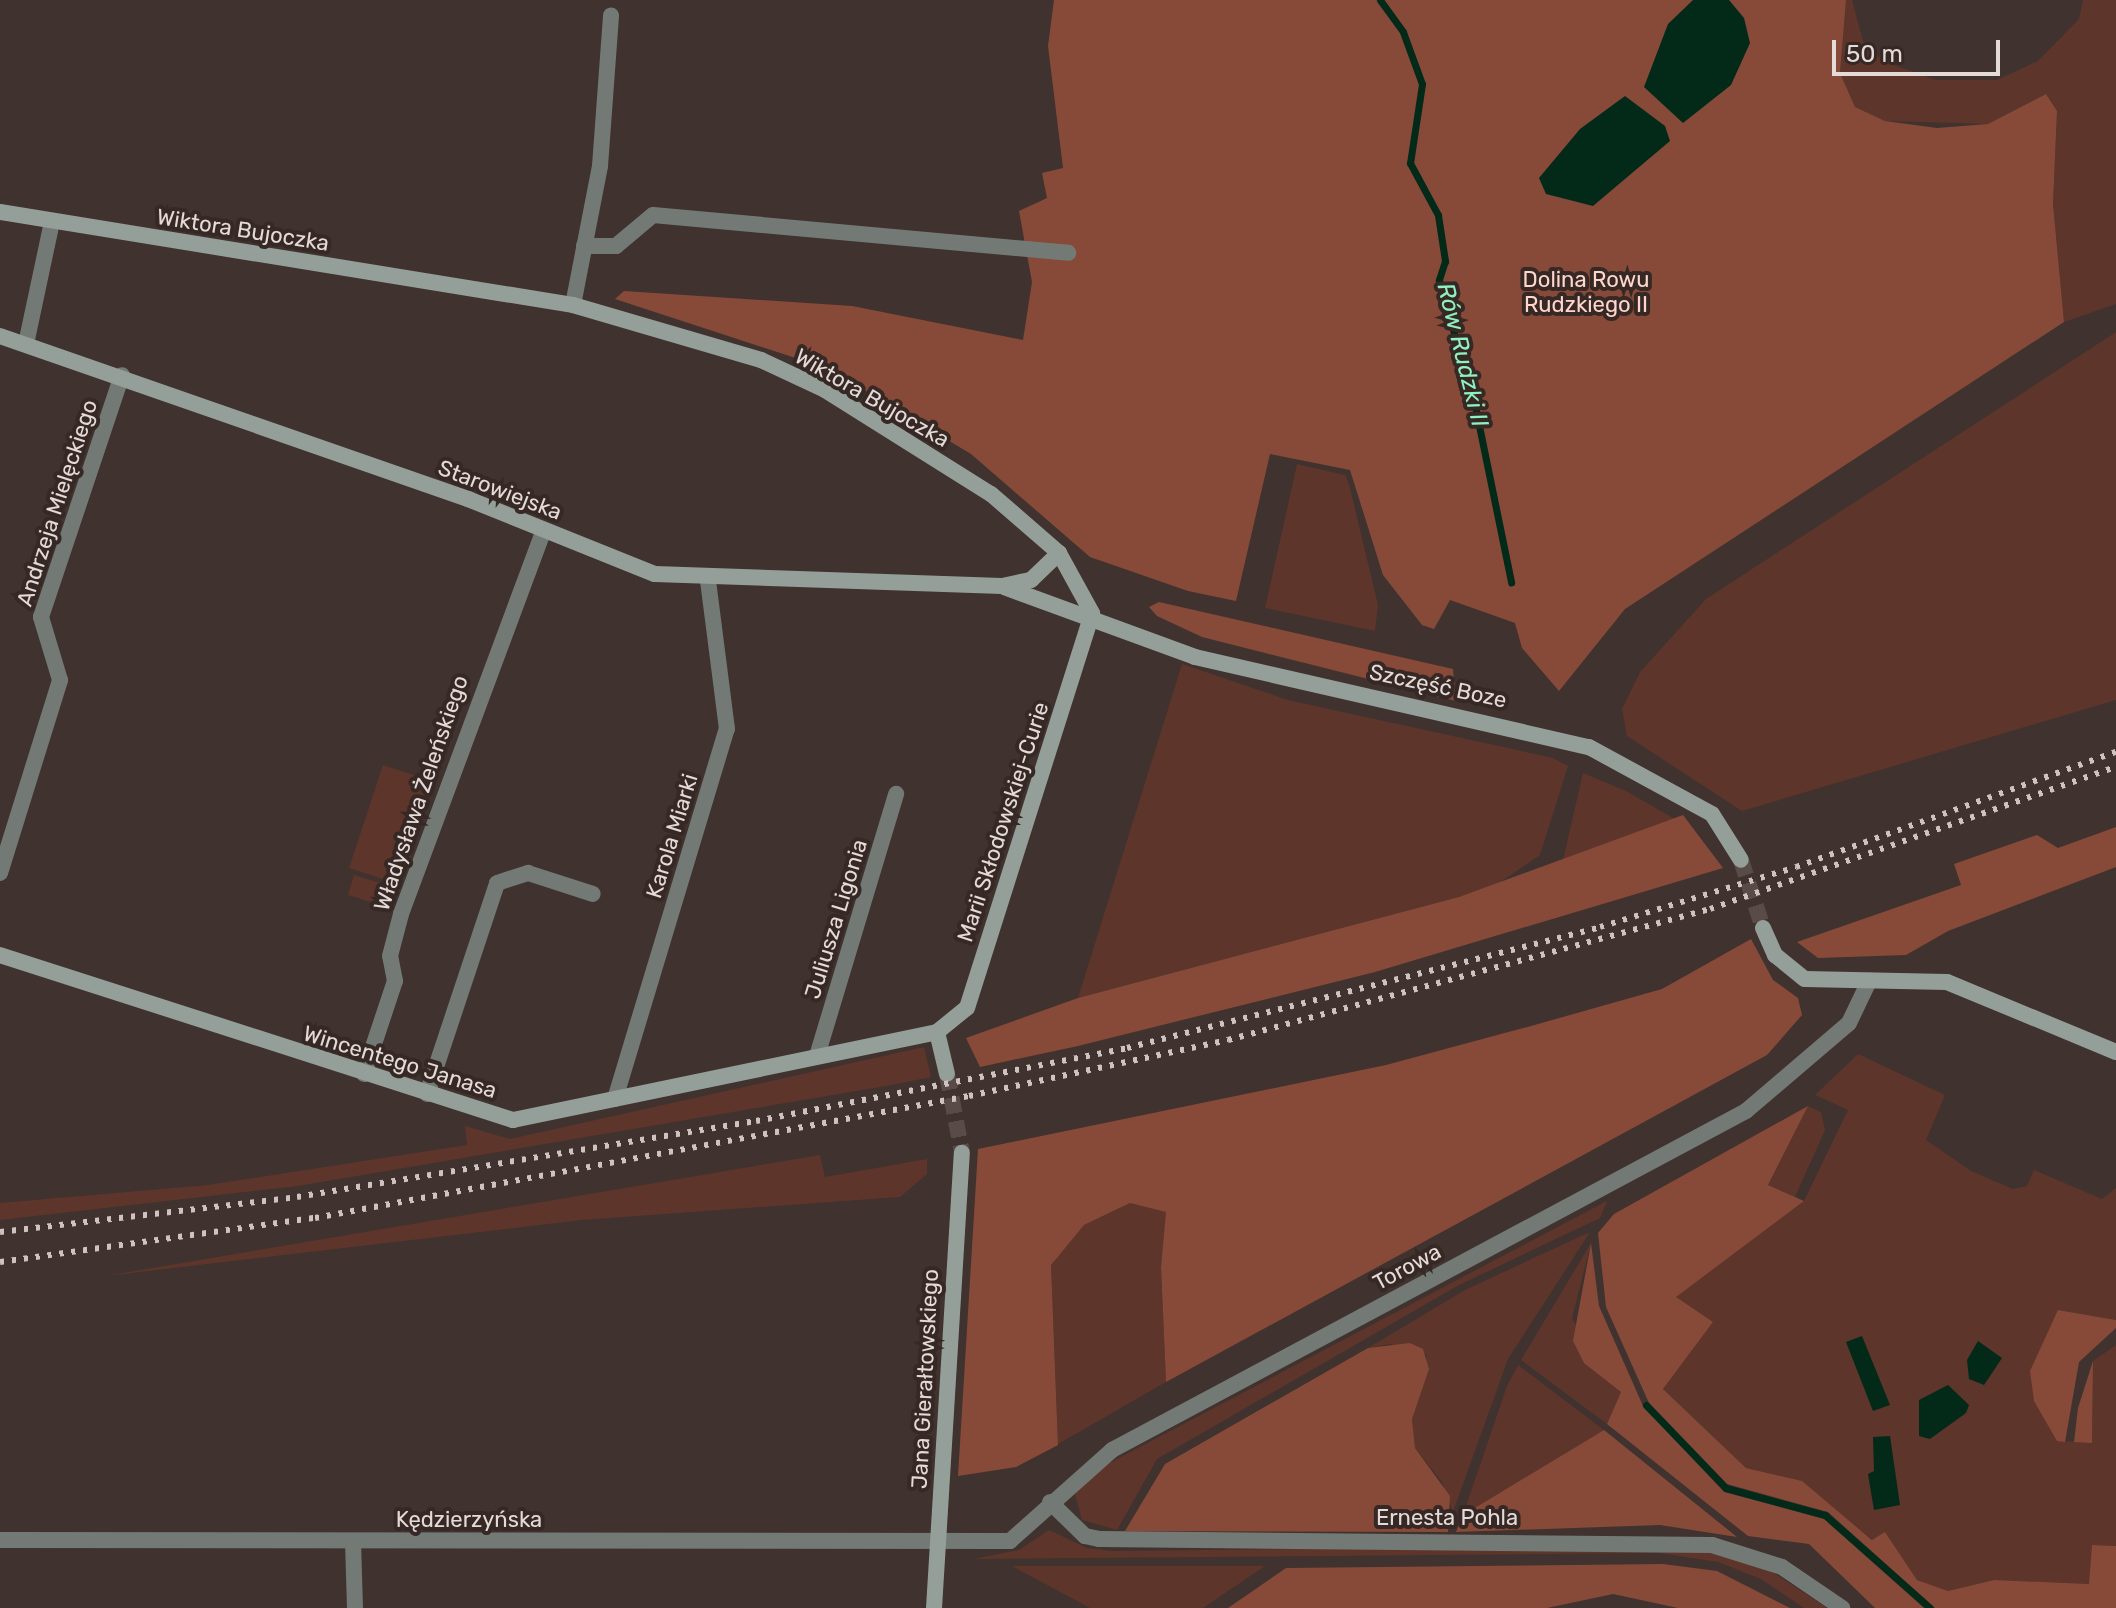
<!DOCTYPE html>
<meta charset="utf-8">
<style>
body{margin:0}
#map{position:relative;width:2116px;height:1608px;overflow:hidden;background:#40322e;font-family:Rubik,sans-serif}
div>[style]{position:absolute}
.green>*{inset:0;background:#5e352b}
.forest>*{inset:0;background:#874a39}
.water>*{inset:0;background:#032919}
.stream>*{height:7px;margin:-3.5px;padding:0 3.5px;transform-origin:3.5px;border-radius:3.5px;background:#032919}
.secondary-tunnel>*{height:16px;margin-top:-8px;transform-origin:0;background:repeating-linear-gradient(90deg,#594b48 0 16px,transparent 0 24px)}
.street>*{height:16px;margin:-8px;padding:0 8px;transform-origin:8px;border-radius:8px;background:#737a76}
.secondary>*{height:16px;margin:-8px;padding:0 8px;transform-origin:8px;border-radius:8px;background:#959f99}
.rail>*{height:6px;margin-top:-3px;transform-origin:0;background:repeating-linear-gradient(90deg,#cec3c1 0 4px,transparent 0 12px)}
span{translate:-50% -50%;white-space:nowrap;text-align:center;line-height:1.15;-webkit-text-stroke:8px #362824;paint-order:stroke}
.street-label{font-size:22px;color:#e4dad8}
.park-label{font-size:22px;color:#fed6cb}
.water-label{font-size:24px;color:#8ef1bf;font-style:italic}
.scale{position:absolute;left:1832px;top:40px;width:168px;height:36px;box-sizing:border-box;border:4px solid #e4dad8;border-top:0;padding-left:10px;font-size:24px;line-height:28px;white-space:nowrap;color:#e4dad8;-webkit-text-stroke:6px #362824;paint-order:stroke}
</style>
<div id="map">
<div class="green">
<div style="clip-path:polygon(1846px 0,1852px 0,1863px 41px,1883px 61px,1936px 80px,1997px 80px,2038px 61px,2079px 19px,2083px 0,2116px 0,2116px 304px,2064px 322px,2053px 204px,2057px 111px,2046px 94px,1988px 124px,1885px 121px,1855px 107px,1840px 73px)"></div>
<div style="clip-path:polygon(2116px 332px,2116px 700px,1742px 811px,1627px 736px,1622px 709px,1640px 672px,1706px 599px)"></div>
<div style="clip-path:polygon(1297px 464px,1345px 475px,1349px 484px,1378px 605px,1375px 631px,1265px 608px)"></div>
<div style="clip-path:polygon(1182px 664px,1288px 700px,1553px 758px,1568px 766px,1540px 855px,1499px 883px,1459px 897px,1078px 998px)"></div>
<div style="clip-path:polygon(383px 765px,435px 782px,401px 885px,349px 868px)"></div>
<div style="clip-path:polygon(1583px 773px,1626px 791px,1675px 819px,1563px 860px)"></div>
<div style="clip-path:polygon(354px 875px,390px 886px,384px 906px,348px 895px)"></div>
<div style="clip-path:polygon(924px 1047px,931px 1077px,892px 1085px,298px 1186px,0 1220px,0 1203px,208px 1185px,467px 1145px,465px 1126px,510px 1139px)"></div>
<div style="clip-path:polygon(1858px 1054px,1945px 1095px,1926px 1140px,1971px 1171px,2013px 1189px,2027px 1186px,2034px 1170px,2102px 1199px,2116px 1188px,2116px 1320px,2058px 1310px,2057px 1441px,2092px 1442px,2093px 1361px,2116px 1345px,2116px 1546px,2092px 1545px,2090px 1584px,1994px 1580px,1948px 1591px,1917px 1580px,1885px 1532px,1873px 1540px,1802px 1482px,1746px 1468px,1663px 1389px,1713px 1322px,1675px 1297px,1804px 1201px,1848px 1110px,1815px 1095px)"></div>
<div style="clip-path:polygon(1808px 1106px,1821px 1112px,1825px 1130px,1795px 1197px,1768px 1185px)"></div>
<div style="clip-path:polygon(820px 1155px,825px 1177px,927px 1159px,927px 1174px,900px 1197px,582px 1220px,105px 1276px)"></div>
<div style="clip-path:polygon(1607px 1201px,1600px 1218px,1459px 1285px,1157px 1459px,1117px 1530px,1082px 1520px,1075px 1494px,1098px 1469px)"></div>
<div style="clip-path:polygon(1130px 1203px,1167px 1212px,1161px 1267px,1166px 1382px,1058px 1444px,1051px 1264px,1084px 1225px)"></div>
<div style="clip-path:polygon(1590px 1232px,1508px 1359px,1453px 1512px,1442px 1482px,1415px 1448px,1412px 1419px,1427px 1355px,1390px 1344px,1368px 1348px,1465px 1290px)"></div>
<div style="clip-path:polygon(1591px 1243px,1572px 1318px,1603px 1377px,1621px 1392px,1607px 1424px,1521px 1360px)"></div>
<div style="clip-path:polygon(1518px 1365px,1604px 1430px,1463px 1515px,1507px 1386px)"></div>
<div style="clip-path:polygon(1049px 1530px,1087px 1548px,1114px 1551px,1657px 1545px,1724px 1555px,1771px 1571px,1827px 1608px,1804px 1608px,1761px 1579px,1718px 1562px,1659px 1553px,973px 1559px,1019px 1550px)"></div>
<div style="clip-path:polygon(1012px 1566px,1265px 1566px,1203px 1608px,1090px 1608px)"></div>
</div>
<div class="forest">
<div style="clip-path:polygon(1054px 0,1846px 0,1840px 73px,1855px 107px,1885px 121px,1937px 128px,1988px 124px,2046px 94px,2057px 111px,2053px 204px,2064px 322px,1625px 609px,1559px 691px,1522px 648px,1515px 623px,1450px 600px,1434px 629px,1422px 625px,1383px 575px,1350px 470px,1270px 454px,1236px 601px,1188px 591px,1090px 557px,971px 454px,829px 369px,615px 299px,624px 291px,852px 306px,1023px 340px,1032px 282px,1019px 211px,1047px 198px,1042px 173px,1063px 168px,1048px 46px)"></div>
<div style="clip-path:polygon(1159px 602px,1453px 669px,1456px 701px,1202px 637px,1157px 616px,1149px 607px)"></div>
<div style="clip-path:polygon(1683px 815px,1723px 868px,1375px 972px,1078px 1046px,980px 1067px,966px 1038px,1078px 998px,1459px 897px)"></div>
<div style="clip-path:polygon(2116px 827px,2116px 867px,1948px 931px,1906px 955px,1818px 958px,1797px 942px,1961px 885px,1954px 864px,2037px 835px,2058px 848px)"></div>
<div style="clip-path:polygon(1751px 939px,1773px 980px,1798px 998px,1802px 1015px,1767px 1055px,1166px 1382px,1161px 1267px,1166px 1212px,1130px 1203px,1084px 1225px,1051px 1265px,1058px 1445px,1016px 1467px,958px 1476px,978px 1149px,1386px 1065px,1531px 1026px,1662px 989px)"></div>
<div style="clip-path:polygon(1808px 1106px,1768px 1185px,1804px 1201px,1676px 1297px,1713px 1322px,1663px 1389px,1746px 1468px,1802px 1481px,1872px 1540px,1885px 1532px,1917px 1580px,1948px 1591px,1994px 1580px,2089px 1584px,2092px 1545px,2116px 1546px,2116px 1608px,1935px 1608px,1828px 1512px,1727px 1484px,1649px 1403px,1606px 1307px,1598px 1233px,1614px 1214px)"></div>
<div style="clip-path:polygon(1591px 1243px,1599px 1306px,1643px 1406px,1724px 1492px,1824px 1519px,1924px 1608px,1875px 1608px,1809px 1544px,1748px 1536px,1607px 1424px,1621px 1392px,1584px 1363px,1573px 1341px)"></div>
<div style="clip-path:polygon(2058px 1310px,2116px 1320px,2116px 1328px,2079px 1362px,2065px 1442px,2057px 1441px,2034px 1401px,2030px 1371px)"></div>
<div style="clip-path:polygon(1410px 1343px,1423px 1349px,1429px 1369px,1412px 1419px,1415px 1448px,1450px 1496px,1448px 1532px,1125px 1531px,1165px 1464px,1368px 1348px)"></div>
<div style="clip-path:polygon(2093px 1361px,2092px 1443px,2074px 1442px,2078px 1408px)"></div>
<div style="clip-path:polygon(1604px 1430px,1737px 1537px,1660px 1525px,1456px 1532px,1463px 1515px)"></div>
<div style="clip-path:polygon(1663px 1564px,1717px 1571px,1790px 1608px,1678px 1608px,1613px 1594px,1547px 1608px,1228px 1608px,1286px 1568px)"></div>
</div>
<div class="water">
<div style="clip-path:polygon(1693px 0,1729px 0,1744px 18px,1750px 43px,1731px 85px,1683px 123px,1644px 87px,1668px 24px)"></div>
<div style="clip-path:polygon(1625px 96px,1665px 126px,1670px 141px,1593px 206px,1546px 194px,1539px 178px,1580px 129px)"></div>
<div style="clip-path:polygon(1862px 1336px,1890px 1405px,1873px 1411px,1846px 1342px)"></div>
<div style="clip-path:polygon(1978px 1341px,2002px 1358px,1984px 1385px,1969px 1379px,1967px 1360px)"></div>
<div style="clip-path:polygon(1948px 1385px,1969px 1405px,1966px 1413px,1930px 1439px,1919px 1436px,1919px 1400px)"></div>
<div style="clip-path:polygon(1890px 1436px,1900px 1505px,1874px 1510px,1868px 1474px,1874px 1471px,1873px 1437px)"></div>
</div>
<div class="stream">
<div style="left:1380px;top:0;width:39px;rotate:54deg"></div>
<div style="left:1403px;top:32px;width:55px;rotate:69.9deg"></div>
<div style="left:1422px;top:84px;width:80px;rotate:98.6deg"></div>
<div style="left:1410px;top:163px;width:59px;rotate:61.7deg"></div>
<div style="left:1438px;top:215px;width:47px;rotate:81.3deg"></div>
<div style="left:1445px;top:261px;width:20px;rotate:108deg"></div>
<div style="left:1439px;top:280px;width:136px;rotate:74.2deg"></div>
<div style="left:1476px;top:411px;width:175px;rotate:78.4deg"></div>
<div style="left:1646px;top:1405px;width:115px;rotate:46.1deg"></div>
<div style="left:1726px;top:1488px;width:103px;rotate:15.3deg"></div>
<div style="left:1825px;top:1515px;width:140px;rotate:41.5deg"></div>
</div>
<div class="secondary-tunnel">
<div style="left:1741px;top:860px;width:71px;rotate:72.1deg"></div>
<div style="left:947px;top:1074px;width:80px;rotate:79.2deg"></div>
</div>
<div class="street">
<div style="left:584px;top:246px;width:32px"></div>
<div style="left:616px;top:246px;width:48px;rotate:-40deg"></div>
<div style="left:653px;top:215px;width:417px;rotate:5.2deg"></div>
<div style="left:573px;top:305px;width:142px;rotate:-79deg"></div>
<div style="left:600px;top:166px;width:151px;rotate:-85.8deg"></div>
<div style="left:26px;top:344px;width:125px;rotate:-78deg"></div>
<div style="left:0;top:873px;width:202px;rotate:-72.7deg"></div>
<div style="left:60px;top:680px;width:66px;rotate:-106.8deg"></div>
<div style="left:41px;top:617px;width:255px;rotate:-71.5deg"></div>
<div style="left:817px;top:1056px;width:274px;rotate:-73.2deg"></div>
<div style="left:364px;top:1074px;width:98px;rotate:-71.6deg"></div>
<div style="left:395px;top:981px;width:25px;rotate:-101deg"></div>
<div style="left:390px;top:956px;width:43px;rotate:-75.3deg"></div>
<div style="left:401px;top:914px;width:410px;rotate:-69.6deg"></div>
<div style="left:427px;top:1094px;width:222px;rotate:-71.6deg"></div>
<div style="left:497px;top:883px;width:33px;rotate:-18deg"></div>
<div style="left:528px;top:873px;width:68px;rotate:17.9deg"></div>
<div style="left:615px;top:1099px;width:387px;rotate:-73.2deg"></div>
<div style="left:727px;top:729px;width:150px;rotate:-97.3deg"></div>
<div style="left:1050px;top:1502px;width:49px;rotate:44.2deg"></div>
<div style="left:1085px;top:1536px;width:14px;rotate:12deg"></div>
<div style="left:1099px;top:1539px;width:613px;rotate:0.56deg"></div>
<div style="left:1712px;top:1545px;width:73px;rotate:17.4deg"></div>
<div style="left:1782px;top:1567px;width:73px;rotate:34.3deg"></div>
<div style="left:0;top:1540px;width:1010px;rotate:0.06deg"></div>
<div style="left:1010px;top:1541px;width:137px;rotate:-41.7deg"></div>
<div style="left:1112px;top:1450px;width:719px;rotate:-28.13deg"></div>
<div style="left:1746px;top:1111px;width:135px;rotate:-40.5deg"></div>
<div style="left:1849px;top:1023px;width:47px;rotate:-64.5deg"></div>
<div style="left:353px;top:1541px;width:67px;rotate:88.3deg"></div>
</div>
<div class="secondary">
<div style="left:0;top:212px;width:580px;rotate:9.22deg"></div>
<div style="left:573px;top:305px;width:196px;rotate:16.3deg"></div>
<div style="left:761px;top:360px;width:71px;rotate:25.1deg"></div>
<div style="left:825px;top:390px;width:196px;rotate:32.1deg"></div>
<div style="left:991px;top:494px;width:90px;rotate:40.9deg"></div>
<div style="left:1059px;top:553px;width:68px;rotate:61.2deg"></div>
<div style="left:0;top:336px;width:496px;rotate:19.2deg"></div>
<div style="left:468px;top:499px;width:201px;rotate:21.9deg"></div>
<div style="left:655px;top:574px;width:347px;rotate:2deg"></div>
<div style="left:1002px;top:586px;width:30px;rotate:-12deg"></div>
<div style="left:1031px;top:580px;width:39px;rotate:-44deg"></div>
<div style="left:1004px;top:587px;width:203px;rotate:20.1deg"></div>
<div style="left:1195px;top:657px;width:404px;rotate:12.9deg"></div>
<div style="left:1589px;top:747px;width:140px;rotate:28.6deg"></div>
<div style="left:1712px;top:814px;width:54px;rotate:57.8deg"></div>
<div style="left:1763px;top:928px;width:30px;rotate:66deg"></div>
<div style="left:1775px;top:955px;width:38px;rotate:39deg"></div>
<div style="left:1805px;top:979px;width:142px;rotate:1.2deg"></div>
<div style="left:1947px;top:982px;width:183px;rotate:22.5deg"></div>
<div style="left:0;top:955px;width:539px;rotate:17.83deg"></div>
<div style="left:513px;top:1120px;width:433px;rotate:-11.7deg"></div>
<div style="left:937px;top:1032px;width:38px;rotate:-39deg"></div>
<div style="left:967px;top:1008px;width:414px;rotate:-72.4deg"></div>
<div style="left:937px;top:1032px;width:43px;rotate:76.6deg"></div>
<div style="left:934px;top:1608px;width:456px;rotate:-86.5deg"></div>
</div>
<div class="rail">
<div style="left:0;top:1232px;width:299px;rotate:-6.7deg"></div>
<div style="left:297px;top:1197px;width:465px;rotate:-9.4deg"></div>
<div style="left:756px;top:1121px;width:378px;rotate:-11.1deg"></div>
<div style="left:1127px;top:1048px;width:488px;rotate:-14.3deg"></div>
<div style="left:1600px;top:927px;width:205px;rotate:-17deg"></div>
<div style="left:1796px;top:867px;width:340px;rotate:-19.8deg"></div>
<div style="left:0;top:1262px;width:318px;rotate:-8deg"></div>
<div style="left:315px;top:1218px;width:665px;rotate:-10.57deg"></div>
<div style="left:969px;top:1096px;width:265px;rotate:-12.2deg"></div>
<div style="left:1228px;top:1040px;width:499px;rotate:-15.2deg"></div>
<div style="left:1710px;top:909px;width:430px;rotate:-19.3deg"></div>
</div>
<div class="street-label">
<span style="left:243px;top:230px;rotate:9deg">Wiktora Bujoczka</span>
<span style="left:872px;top:398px;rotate:30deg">Wiktora Bujoczka</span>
<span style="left:500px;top:490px;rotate:21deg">Starowiejska</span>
<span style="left:57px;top:503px;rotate:-72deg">Andrzeja Mielęckiego</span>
<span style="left:1438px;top:686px;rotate:12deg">Szczęść Boze</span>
<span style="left:421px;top:793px;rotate:-71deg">Władysława Żeleńskiego</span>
<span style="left:1003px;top:822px;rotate:-72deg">Marii Skłodowskiej-Curie</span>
<span style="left:672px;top:836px;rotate:-73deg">Karola Miarki</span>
<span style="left:836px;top:919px;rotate:-73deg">Juliusza Ligonia</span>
<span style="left:400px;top:1062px;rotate:17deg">Wincentego Janasa</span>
<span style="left:1407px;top:1267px;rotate:-28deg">Torowa</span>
<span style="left:925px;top:1379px;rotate:-87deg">Jana Gierałtowskiego</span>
<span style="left:1447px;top:1518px">Ernesta Pohla</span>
<span style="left:469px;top:1520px">Kędzierzyńska</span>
</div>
<div class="park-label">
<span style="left:1586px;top:292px">Dolina Rowu<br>Rudzkiego II</span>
</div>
<div class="water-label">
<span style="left:1462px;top:355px;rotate:76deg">Rów Rudzki II</span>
</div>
<div class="scale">50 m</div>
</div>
